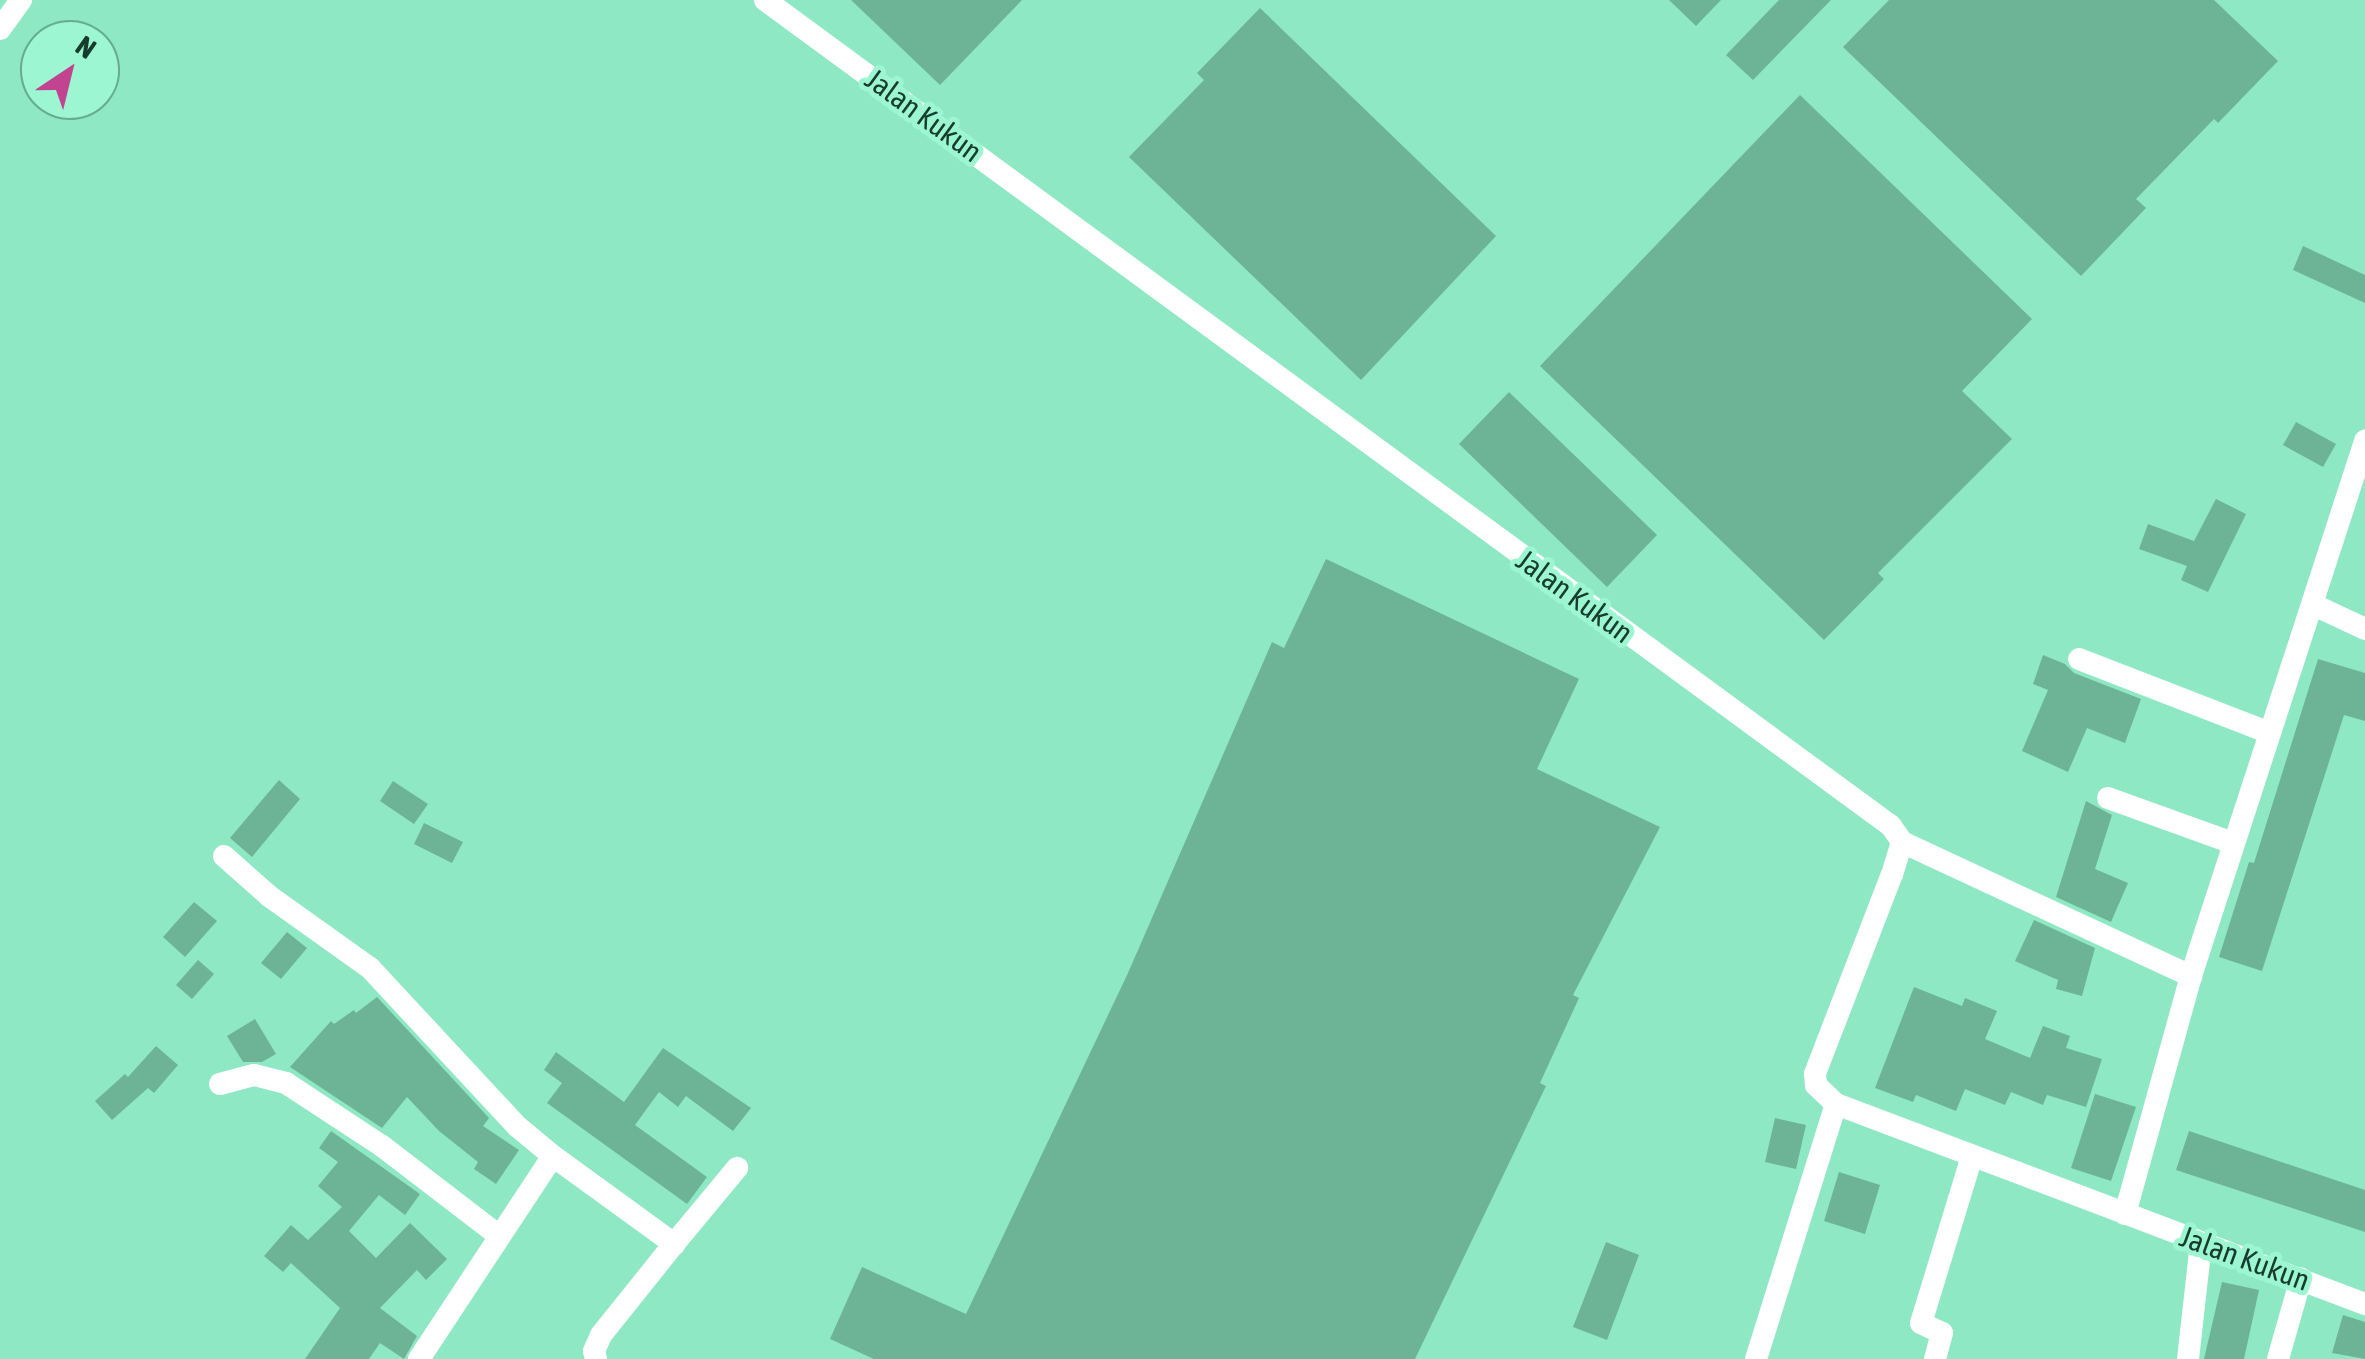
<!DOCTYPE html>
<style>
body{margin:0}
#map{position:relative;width:2365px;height:1359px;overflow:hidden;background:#8ee8c4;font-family:"Asap Condensed",sans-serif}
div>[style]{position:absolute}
.building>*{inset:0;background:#6db497}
.minor>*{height:22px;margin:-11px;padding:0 11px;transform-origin:11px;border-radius:11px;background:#fff}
span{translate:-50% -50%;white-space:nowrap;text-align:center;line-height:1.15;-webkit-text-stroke:10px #9bf6d1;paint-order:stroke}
.street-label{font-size:30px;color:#163c2e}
.north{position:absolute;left:20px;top:20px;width:100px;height:100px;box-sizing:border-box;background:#9bf6d1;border:2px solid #66ac90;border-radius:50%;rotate:35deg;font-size:28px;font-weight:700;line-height:40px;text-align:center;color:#163c2e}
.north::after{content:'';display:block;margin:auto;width:35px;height:45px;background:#c24491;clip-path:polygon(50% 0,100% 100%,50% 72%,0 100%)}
</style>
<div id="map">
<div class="building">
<div style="clip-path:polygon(851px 0,1022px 0,940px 85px)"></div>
<div style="clip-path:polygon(1669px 0,1721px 0,1696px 26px)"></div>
<div style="clip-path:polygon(1779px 0,1831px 0,1753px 80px,1726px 55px)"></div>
<div style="clip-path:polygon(1889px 0,2214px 0,2278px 61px,2218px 123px,2214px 119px,2136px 199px,2146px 208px,2081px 276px,1843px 47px)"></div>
<div style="clip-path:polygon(1260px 8px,1496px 236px,1361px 380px,1129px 157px,1204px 80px,1197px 73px)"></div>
<div style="clip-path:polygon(1800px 95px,2032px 319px,1962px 391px,2012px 439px,1878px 573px,1884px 579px,1824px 640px,1540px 366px)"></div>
<div style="clip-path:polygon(2303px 246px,2365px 275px,2365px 303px,2293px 270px)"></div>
<div style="clip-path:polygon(1509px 392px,1657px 535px,1607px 587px,1459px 444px)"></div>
<div style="clip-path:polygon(2296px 422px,2336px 444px,2323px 467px,2283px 445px)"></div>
<div style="clip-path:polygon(2216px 499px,2246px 514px,2208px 592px,2181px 580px,2187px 566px,2139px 549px,2148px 524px,2194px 541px)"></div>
<div style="clip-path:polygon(1326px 559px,1579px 679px,1537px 769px,1660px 827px,1573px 995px,1579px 998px,1540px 1083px,1546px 1086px,1415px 1359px,874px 1359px,830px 1339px,862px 1267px,966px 1314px,1128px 973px,1272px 642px,1284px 648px)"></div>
<div style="clip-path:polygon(2043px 655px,2065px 664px,2074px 673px,2141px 699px,2125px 743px,2087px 728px,2068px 772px,2022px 751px,2048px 690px,2033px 684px)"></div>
<div style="clip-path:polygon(2318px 659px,2365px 673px,2365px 721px,2344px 715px,2262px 971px,2219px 957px,2249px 862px,2254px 863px)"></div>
<div style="clip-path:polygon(279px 780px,300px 799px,252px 857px,230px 838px)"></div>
<div style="clip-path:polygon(393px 781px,428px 804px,414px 824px,380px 801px)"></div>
<div style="clip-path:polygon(2086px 801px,2112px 815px,2095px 869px,2128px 883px,2111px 922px,2056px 897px)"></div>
<div style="clip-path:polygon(424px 823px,463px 842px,452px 863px,414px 844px)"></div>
<div style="clip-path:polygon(194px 902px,217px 921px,185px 957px,163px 937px)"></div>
<div style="clip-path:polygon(2034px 920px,2095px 948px,2082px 996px,2056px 989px,2058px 980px,2015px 961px)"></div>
<div style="clip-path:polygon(287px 932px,307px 948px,281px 979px,261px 963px)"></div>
<div style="clip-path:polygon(198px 960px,214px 974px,192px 999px,176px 985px)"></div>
<div style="clip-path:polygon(1914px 987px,1962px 1006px,1965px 998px,1997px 1011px,1985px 1039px,2030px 1058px,2043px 1026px,2070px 1036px,2066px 1048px,2102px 1059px,2086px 1107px,2047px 1095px,2043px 1105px,2011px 1092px,2005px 1105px,1965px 1089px,1956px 1111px,1916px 1095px,1913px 1102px,1875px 1088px)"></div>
<div style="clip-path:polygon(377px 997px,489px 1118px,483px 1126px,519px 1150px,496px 1184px,474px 1169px,478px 1162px,439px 1131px,407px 1097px,382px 1128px,290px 1067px,331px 1021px,334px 1024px,354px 1010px,356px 1013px)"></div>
<div style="clip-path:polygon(255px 1019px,276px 1054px,262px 1062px,243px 1062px,227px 1036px)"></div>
<div style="clip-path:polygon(156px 1046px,178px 1065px,154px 1093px,148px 1088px,112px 1120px,95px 1101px,125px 1074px,128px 1077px)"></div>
<div style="clip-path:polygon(663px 1048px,751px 1108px,733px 1131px,686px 1096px,678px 1107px,659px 1092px,635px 1125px,707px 1177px,687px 1204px,547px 1103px,562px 1083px,544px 1070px,556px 1052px,624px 1102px)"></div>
<div style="clip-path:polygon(2095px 1094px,2136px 1107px,2111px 1181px,2071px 1168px)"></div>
<div style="clip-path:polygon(1775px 1118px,1806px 1125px,1796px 1169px,1765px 1162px)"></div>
<div style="clip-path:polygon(331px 1131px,420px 1194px,405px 1215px,379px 1195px,349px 1231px,376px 1258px,410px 1223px,447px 1259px,426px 1280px,417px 1270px,380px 1308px,417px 1336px,404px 1359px,380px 1343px,369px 1359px,305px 1359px,340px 1308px,291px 1263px,283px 1272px,264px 1256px,291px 1225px,308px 1240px,342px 1207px,318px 1186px,338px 1162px,319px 1148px)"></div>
<div style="clip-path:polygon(2189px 1131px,2365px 1190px,2365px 1232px,2176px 1170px)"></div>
<div style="clip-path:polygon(1839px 1172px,1880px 1185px,1865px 1234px,1824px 1221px)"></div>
<div style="clip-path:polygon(1606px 1242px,1639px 1255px,1607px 1340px,1573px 1327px)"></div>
<div style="clip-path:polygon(2222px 1282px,2259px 1290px,2244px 1359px,2204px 1359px)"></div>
<div style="clip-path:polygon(2343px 1315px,2365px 1322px,2365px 1359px,2332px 1353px)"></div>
</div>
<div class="minor">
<div style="left:765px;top:0;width:1396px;rotate:36.26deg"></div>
<div style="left:1891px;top:826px;width:19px;rotate:55deg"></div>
<div style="left:1902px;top:842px;width:34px;rotate:107deg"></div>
<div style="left:1892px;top:874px;width:214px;rotate:111.1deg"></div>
<div style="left:1815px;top:1074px;width:11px;rotate:85deg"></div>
<div style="left:1816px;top:1085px;width:28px;rotate:44deg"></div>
<div style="left:1836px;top:1104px;width:566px;rotate:20.71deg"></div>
<div style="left:0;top:29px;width:36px;rotate:-54deg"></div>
<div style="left:2314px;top:605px;width:56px;rotate:25.2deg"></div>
<div style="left:2079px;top:659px;width:202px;rotate:21.2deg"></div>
<div style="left:2108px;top:798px;width:133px;rotate:19.8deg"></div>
<div style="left:1902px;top:842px;width:319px;rotate:24.9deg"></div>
<div style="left:224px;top:856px;width:60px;rotate:41.6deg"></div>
<div style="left:269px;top:896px;width:124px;rotate:35.5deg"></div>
<div style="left:370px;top:968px;width:217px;rotate:47.1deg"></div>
<div style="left:518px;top:1127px;width:45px;rotate:39.6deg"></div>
<div style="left:220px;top:1084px;width:35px;rotate:-15deg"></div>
<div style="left:254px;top:1075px;width:33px;rotate:14deg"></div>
<div style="left:286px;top:1083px;width:115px;rotate:33.3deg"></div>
<div style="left:382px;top:1146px;width:146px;rotate:37.5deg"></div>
<div style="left:2125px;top:1214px;width:247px;rotate:-74.5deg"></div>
<div style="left:2191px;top:976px;width:563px;rotate:-71.98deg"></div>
<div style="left:419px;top:1359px;width:243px;rotate:-56.6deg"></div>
<div style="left:553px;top:1156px;width:150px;rotate:36deg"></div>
<div style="left:674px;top:1244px;width:99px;rotate:-50.3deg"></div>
<div style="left:596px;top:1359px;width:8px;rotate:-104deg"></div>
<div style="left:594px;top:1351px;width:17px;rotate:-66deg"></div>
<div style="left:601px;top:1335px;width:117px;rotate:-51.3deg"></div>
<div style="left:1756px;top:1359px;width:267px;rotate:-72.6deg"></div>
<div style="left:1935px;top:1359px;width:27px;rotate:-75deg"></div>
<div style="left:1942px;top:1333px;width:23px;rotate:-155deg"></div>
<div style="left:1921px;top:1323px;width:175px;rotate:-73deg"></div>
<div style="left:2188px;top:1359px;width:116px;rotate:-83.6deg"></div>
<div style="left:2278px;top:1359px;width:84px;rotate:-74.1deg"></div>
</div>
<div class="street-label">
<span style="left:924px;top:115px;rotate:36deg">Jalan Kukun</span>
<span style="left:1575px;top:596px;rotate:36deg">Jalan Kukun</span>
<span style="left:2245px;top:1258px;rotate:20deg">Jalan Kukun</span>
</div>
<div class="north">N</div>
</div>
